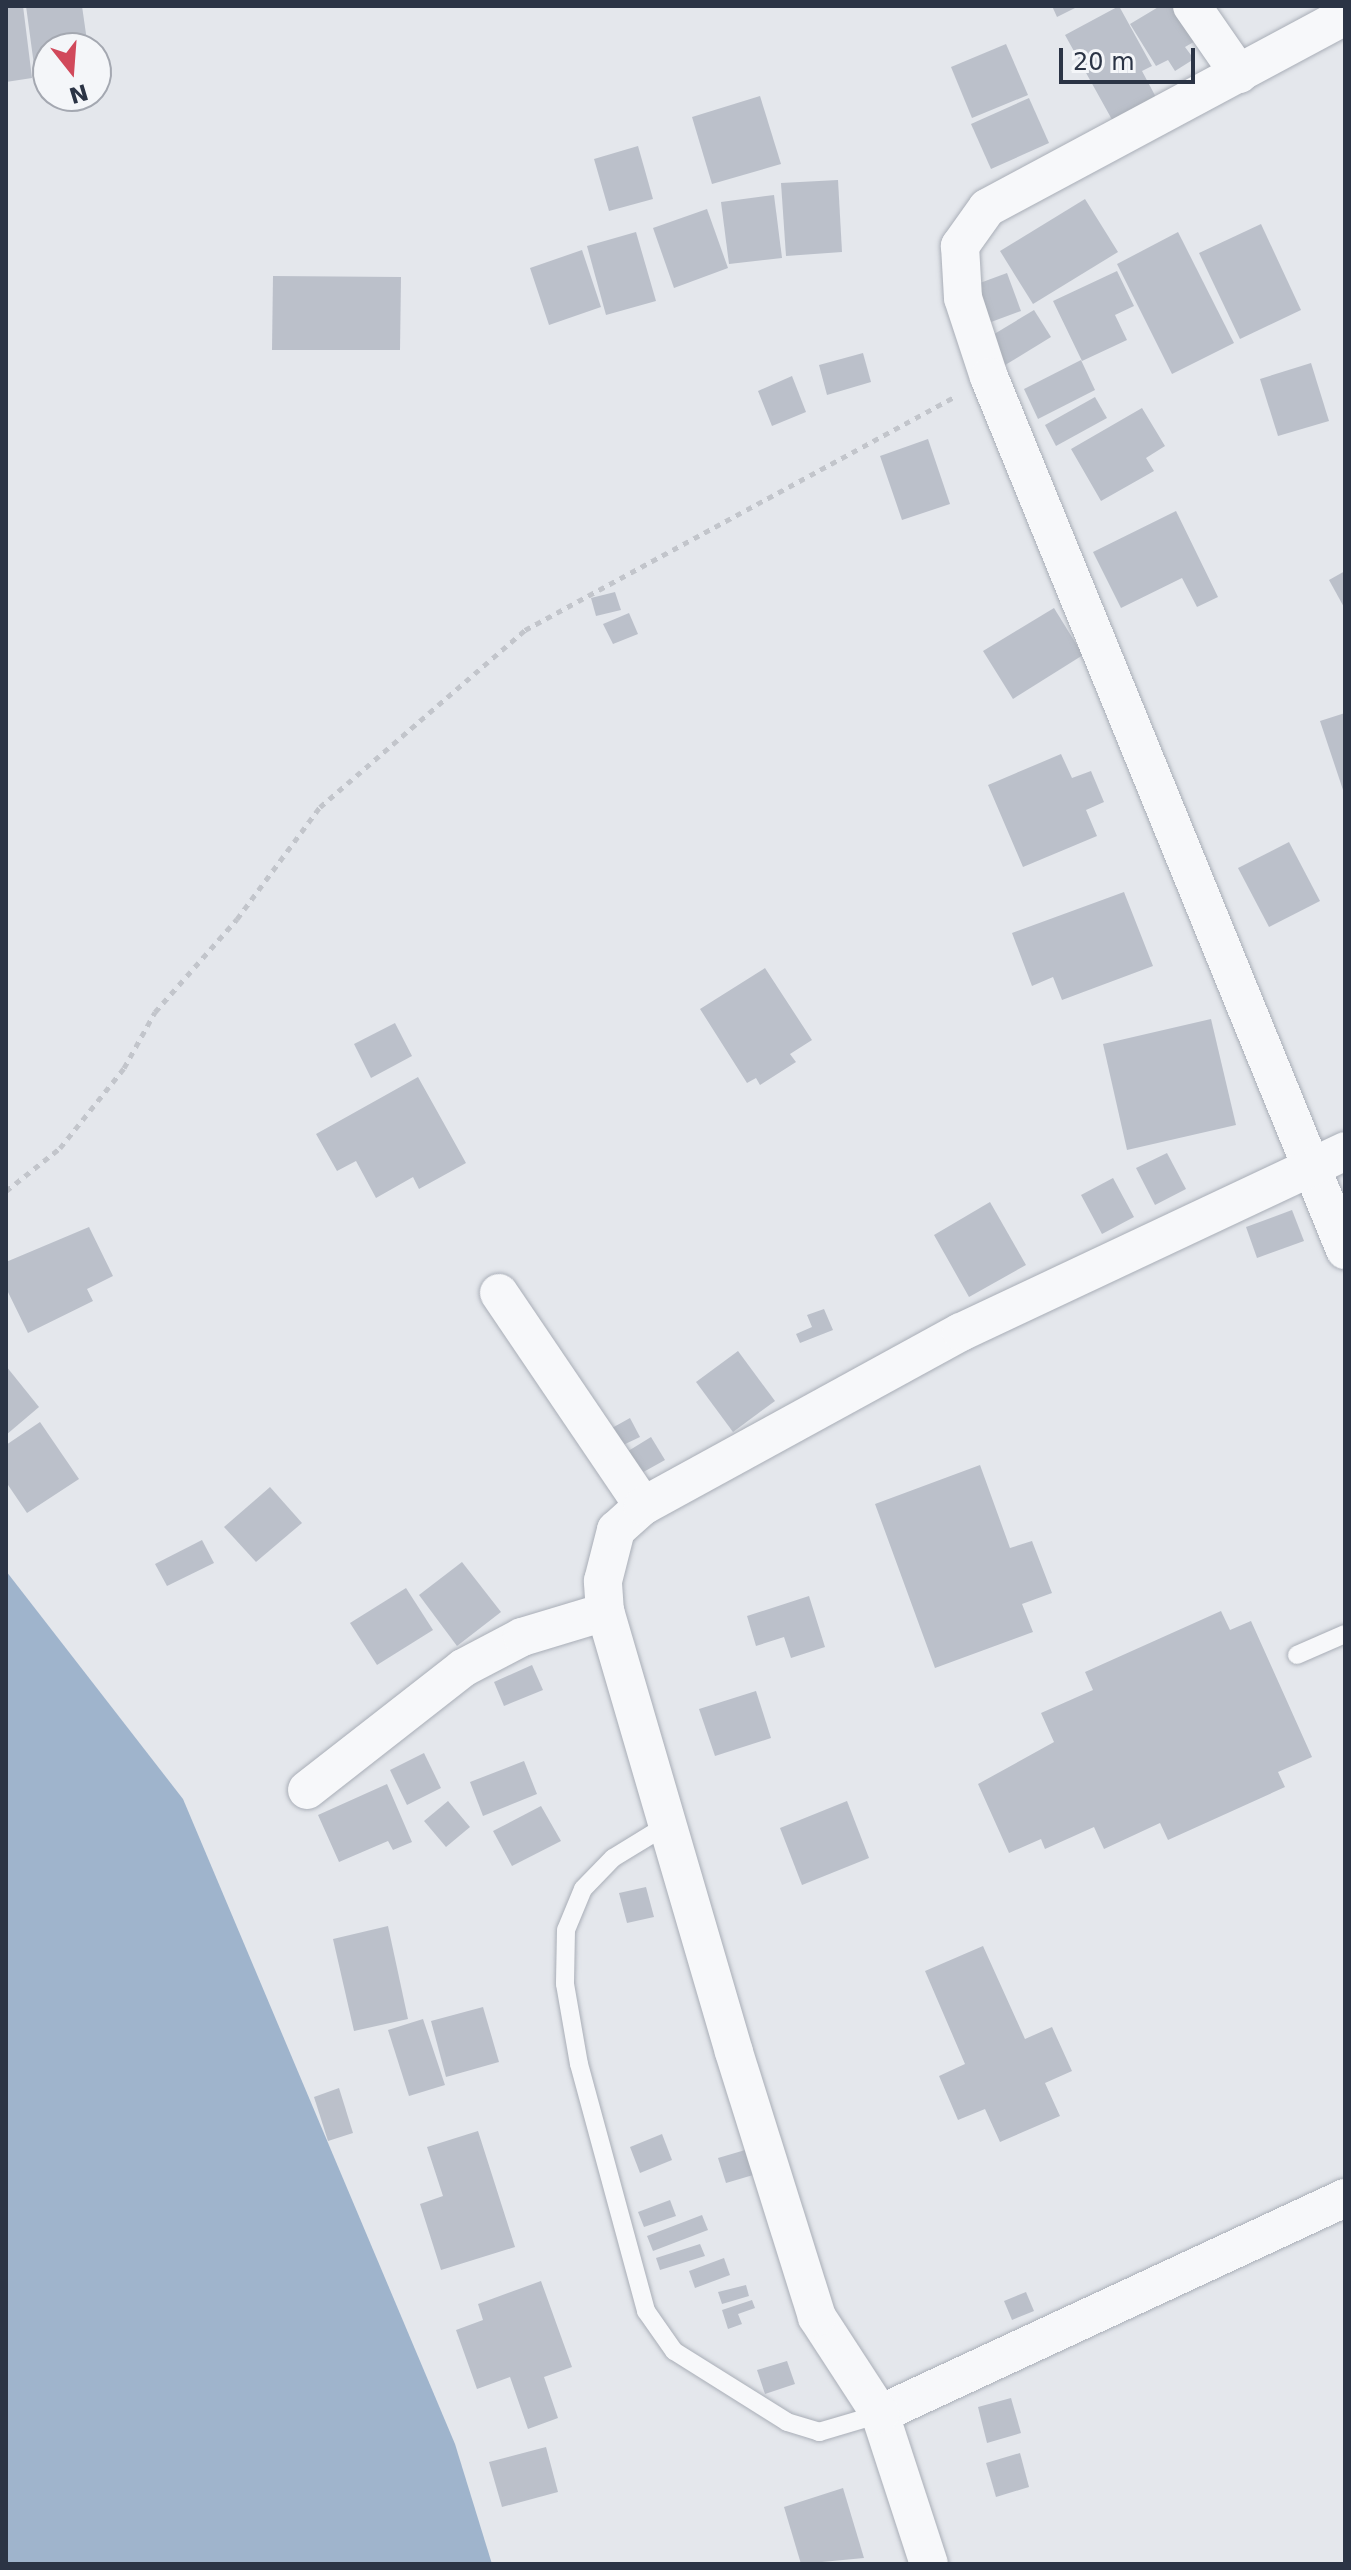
<!DOCTYPE html>
<style>
body{margin:0}
#map{position:relative;width:1351px;height:2570px;overflow:hidden;background:#e4e7ec;font-family:"DejaVu Sans",sans-serif}
div>[style]{position:absolute}
.water>*{inset:0;background:#9fb4cc}
.building>*{inset:0;background:#bbc0ca}
.path>*{height:5px;margin-top:-2.5px;transform-origin:0;background:repeating-linear-gradient(90deg,#c2c5cb 0 6px,transparent 0 12px)}
.roads{filter:drop-shadow(0 0 2px #a9aeb7) drop-shadow(0 0 2px #a9aeb7)}
.service>*{height:18px;margin:-9px;padding:0 9px;transform-origin:9px;border-radius:9px;background:#f7f8fa}
.minor>*{height:38px;margin:-19px;padding:0 19px;transform-origin:19px;border-radius:19px;background:#f7f8fa}
span{translate:-50% -50%;white-space:nowrap;text-align:center;line-height:1.15;-webkit-text-stroke:6px #f4f6f9;paint-order:stroke}
.frame{position:absolute;inset:0;border:8px solid #2b3445;pointer-events:none}
.north{position:absolute;left:32px;top:32px;width:80px;height:80px;box-sizing:border-box;background:#f4f6f9;border:2px solid #a4a8b1;border-radius:50%;rotate:163deg;font-size:22px;font-weight:700;line-height:32px;text-align:center;color:#2b3445}
.north::after{content:'';display:block;margin:auto;width:28px;height:36px;background:#d1495b;clip-path:polygon(50% 0,100% 100%,50% 72%,0 100%)}
.scale{position:absolute;left:1059px;top:48px;width:136px;height:36px;box-sizing:border-box;border:4px solid #2b3445;border-top:0;padding-left:10px;font-size:24px;line-height:28px;white-space:nowrap;color:#2b3445;-webkit-text-stroke:6px #f4f6f9;paint-order:stroke}
</style>
<div id="map">
<div class="water">
<div style="clip-path:polygon(6px 1571px,183px 1799px,455px 2444px,492px 2564px,6px 2564px)"></div>
</div>
<div class="building">
<div style="clip-path:polygon(6px 6px,23px 6px,32px 78px,6px 82px)"></div>
<div style="clip-path:polygon(26px 6px,82px 6px,88px 48px,48px 48px,48px 78px,36px 80px)"></div>
<div style="clip-path:polygon(1052px 6px,1079px 6px,1057px 17px)"></div>
<div style="clip-path:polygon(1119px 6px,1152px 66px,1142px 71px,1158px 101px,1115px 125px,1065px 35px)"></div>
<div style="clip-path:polygon(1160px 6px,1175px 6px,1197px 40px,1185px 47px,1194px 59px,1175px 71px,1168px 60px,1156px 66px,1130px 24px)"></div>
<div style="clip-path:polygon(1006px 44px,1028px 95px,972px 118px,951px 67px)"></div>
<div style="clip-path:polygon(760px 96px,781px 164px,712px 184px,692px 117px)"></div>
<div style="clip-path:polygon(1029px 98px,1049px 143px,991px 169px,971px 124px)"></div>
<div style="clip-path:polygon(638px 146px,653px 199px,609px 211px,594px 159px)"></div>
<div style="clip-path:polygon(838px 180px,842px 252px,786px 256px,781px 183px)"></div>
<div style="clip-path:polygon(774px 195px,782px 258px,729px 264px,721px 202px)"></div>
<div style="clip-path:polygon(1085px 199px,1118px 252px,1033px 304px,1000px 251px)"></div>
<div style="clip-path:polygon(707px 209px,728px 268px,674px 288px,653px 228px)"></div>
<div style="clip-path:polygon(1261px 224px,1301px 310px,1240px 339px,1199px 253px)"></div>
<div style="clip-path:polygon(636px 232px,656px 301px,606px 315px,587px 246px)"></div>
<div style="clip-path:polygon(1178px 232px,1234px 343px,1172px 374px,1117px 264px)"></div>
<div style="clip-path:polygon(582px 250px,601px 307px,549px 325px,530px 268px)"></div>
<div style="clip-path:polygon(1117px 271px,1134px 306px,1115px 315px,1127px 340px,1082px 361px,1053px 301px)"></div>
<div style="clip-path:polygon(1007px 273px,1021px 311px,983px 325px,969px 287px)"></div>
<div style="clip-path:polygon(273px 276px,401px 277px,400px 350px,272px 350px)"></div>
<div style="clip-path:polygon(1034px 310px,1051px 337px,997px 370px,981px 342px)"></div>
<div style="clip-path:polygon(863px 353px,871px 382px,827px 395px,819px 365px)"></div>
<div style="clip-path:polygon(1081px 360px,1095px 390px,1038px 419px,1024px 389px)"></div>
<div style="clip-path:polygon(1311px 363px,1329px 421px,1278px 436px,1260px 379px)"></div>
<div style="clip-path:polygon(792px 376px,806px 412px,772px 426px,758px 391px)"></div>
<div style="clip-path:polygon(1095px 397px,1107px 418px,1056px 446px,1045px 425px)"></div>
<div style="clip-path:polygon(1142px 408px,1165px 446px,1146px 458px,1154px 471px,1101px 501px,1071px 449px)"></div>
<div style="clip-path:polygon(928px 439px,950px 504px,902px 520px,880px 456px)"></div>
<div style="clip-path:polygon(1176px 511px,1218px 597px,1197px 607px,1182px 578px,1121px 608px,1093px 552px)"></div>
<div style="clip-path:polygon(1345px 571px,1345px 609px,1329px 580px)"></div>
<div style="clip-path:polygon(615px 592px,621px 610px,596px 616px,591px 598px)"></div>
<div style="clip-path:polygon(1054px 608px,1083px 655px,1013px 699px,983px 651px)"></div>
<div style="clip-path:polygon(629px 613px,638px 634px,613px 644px,603px 624px)"></div>
<div style="clip-path:polygon(1345px 713px,1345px 793px,1344px 793px,1320px 721px)"></div>
<div style="clip-path:polygon(1061px 754px,1072px 778px,1091px 771px,1104px 802px,1086px 810px,1097px 836px,1023px 867px,988px 785px)"></div>
<div style="clip-path:polygon(1289px 842px,1320px 901px,1269px 927px,1238px 868px)"></div>
<div style="clip-path:polygon(1124px 892px,1153px 966px,1062px 1000px,1053px 977px,1032px 986px,1012px 933px)"></div>
<div style="clip-path:polygon(765px 968px,812px 1040px,790px 1054px,796px 1062px,760px 1085px,756px 1078px,747px 1083px,700px 1009px)"></div>
<div style="clip-path:polygon(1211px 1019px,1236px 1125px,1127px 1150px,1103px 1044px)"></div>
<div style="clip-path:polygon(395px 1023px,412px 1056px,371px 1078px,354px 1044px)"></div>
<div style="clip-path:polygon(418px 1077px,466px 1163px,419px 1189px,413px 1177px,376px 1198px,356px 1161px,337px 1171px,316px 1134px)"></div>
<div style="clip-path:polygon(1167px 1153px,1186px 1189px,1155px 1205px,1136px 1168px)"></div>
<div style="clip-path:polygon(1113px 1178px,1134px 1217px,1102px 1234px,1081px 1195px)"></div>
<div style="clip-path:polygon(990px 1202px,1026px 1265px,969px 1297px,934px 1235px)"></div>
<div style="clip-path:polygon(1292px 1210px,1304px 1241px,1257px 1258px,1246px 1227px)"></div>
<div style="clip-path:polygon(89px 1227px,113px 1276px,87px 1289px,93px 1301px,28px 1333px,6px 1288px,6px 1262px)"></div>
<div style="clip-path:polygon(824px 1309px,833px 1330px,800px 1343px,796px 1334px,812px 1327px,807px 1315px)"></div>
<div style="clip-path:polygon(738px 1351px,775px 1401px,733px 1432px,696px 1382px)"></div>
<div style="clip-path:polygon(6px 1366px,39px 1407px,6px 1435px)"></div>
<div style="clip-path:polygon(630px 1418px,640px 1437px,621px 1446px,612px 1428px)"></div>
<div style="clip-path:polygon(40px 1422px,79px 1479px,27px 1513px,6px 1482px,6px 1445px)"></div>
<div style="clip-path:polygon(651px 1437px,665px 1460px,638px 1475px,625px 1453px)"></div>
<div style="clip-path:polygon(980px 1465px,1010px 1548px,1032px 1541px,1052px 1593px,1022px 1604px,1033px 1632px,935px 1668px,875px 1504px)"></div>
<div style="clip-path:polygon(270px 1487px,302px 1523px,256px 1562px,224px 1527px)"></div>
<div style="clip-path:polygon(202px 1540px,214px 1563px,167px 1586px,155px 1564px)"></div>
<div style="clip-path:polygon(462px 1562px,501px 1612px,457px 1646px,419px 1595px)"></div>
<div style="clip-path:polygon(406px 1588px,433px 1630px,377px 1665px,350px 1623px)"></div>
<div style="clip-path:polygon(809px 1596px,825px 1647px,791px 1658px,784px 1637px,756px 1646px,747px 1616px)"></div>
<div style="clip-path:polygon(1221px 1611px,1230px 1630px,1251px 1621px,1312px 1757px,1278px 1772px,1285px 1787px,1168px 1840px,1160px 1823px,1104px 1849px,1094px 1827px,1045px 1849px,1041px 1839px,1009px 1853px,978px 1784px,1054px 1742px,1041px 1713px,1093px 1690px,1085px 1672px)"></div>
<div style="clip-path:polygon(532px 1665px,543px 1690px,504px 1706px,494px 1682px)"></div>
<div style="clip-path:polygon(756px 1691px,771px 1738px,715px 1756px,699px 1709px)"></div>
<div style="clip-path:polygon(424px 1753px,441px 1788px,407px 1805px,390px 1770px)"></div>
<div style="clip-path:polygon(524px 1761px,537px 1794px,483px 1816px,470px 1782px)"></div>
<div style="clip-path:polygon(387px 1784px,412px 1842px,393px 1850px,388px 1841px,339px 1862px,318px 1815px)"></div>
<div style="clip-path:polygon(448px 1801px,470px 1827px,446px 1847px,424px 1821px)"></div>
<div style="clip-path:polygon(847px 1801px,869px 1858px,802px 1885px,780px 1828px)"></div>
<div style="clip-path:polygon(541px 1806px,561px 1841px,512px 1866px,493px 1831px)"></div>
<div style="clip-path:polygon(646px 1887px,654px 1917px,627px 1923px,619px 1893px)"></div>
<div style="clip-path:polygon(388px 1926px,408px 2019px,354px 2031px,333px 1939px)"></div>
<div style="clip-path:polygon(983px 1946px,1025px 2039px,1052px 2027px,1072px 2071px,1045px 2083px,1060px 2116px,1000px 2142px,985px 2109px,958px 2120px,939px 2076px,965px 2064px,925px 1971px)"></div>
<div style="clip-path:polygon(483px 2007px,499px 2062px,446px 2077px,431px 2021px)"></div>
<div style="clip-path:polygon(423px 2019px,445px 2085px,409px 2096px,388px 2030px)"></div>
<div style="clip-path:polygon(339px 2088px,353px 2133px,328px 2141px,314px 2097px)"></div>
<div style="clip-path:polygon(478px 2131px,515px 2247px,441px 2270px,420px 2204px,443px 2196px,427px 2147px)"></div>
<div style="clip-path:polygon(662px 2134px,672px 2160px,640px 2173px,630px 2147px)"></div>
<div style="clip-path:polygon(752px 2148px,760px 2173px,726px 2183px,718px 2158px)"></div>
<div style="clip-path:polygon(670px 2200px,676px 2216px,644px 2227px,638px 2212px)"></div>
<div style="clip-path:polygon(702px 2215px,708px 2230px,653px 2251px,647px 2236px)"></div>
<div style="clip-path:polygon(700px 2244px,705px 2256px,660px 2270px,656px 2258px)"></div>
<div style="clip-path:polygon(724px 2258px,730px 2275px,695px 2288px,689px 2271px)"></div>
<div style="clip-path:polygon(541px 2281px,572px 2367px,544px 2377px,558px 2418px,528px 2429px,510px 2377px,477px 2389px,456px 2330px,483px 2320px,478px 2304px)"></div>
<div style="clip-path:polygon(746px 2285px,749px 2296px,722px 2304px,718px 2292px)"></div>
<div style="clip-path:polygon(1026px 2292px,1034px 2311px,1012px 2320px,1004px 2301px)"></div>
<div style="clip-path:polygon(752px 2300px,755px 2308px,738px 2314px,742px 2324px,728px 2329px,722px 2310px)"></div>
<div style="clip-path:polygon(787px 2361px,795px 2384px,765px 2394px,757px 2370px)"></div>
<div style="clip-path:polygon(1011px 2398px,1021px 2433px,987px 2443px,978px 2407px)"></div>
<div style="clip-path:polygon(546px 2447px,558px 2492px,502px 2507px,489px 2462px)"></div>
<div style="clip-path:polygon(1020px 2453px,1029px 2487px,996px 2497px,986px 2463px)"></div>
<div style="clip-path:polygon(843px 2488px,864px 2558px,801px 2564px,784px 2507px)"></div>
</div>
<div class="path">
<div style="left:6px;top:1191px;width:69px;rotate:-38.5deg"></div>
<div style="left:60px;top:1148px;width:102px;rotate:-51.3deg"></div>
<div style="left:124px;top:1068px;width:64px;rotate:-61deg"></div>
<div style="left:155px;top:1012px;width:124px;rotate:-48.6deg"></div>
<div style="left:237px;top:919px;width:139px;rotate:-53.5deg"></div>
<div style="left:320px;top:807px;width:271px;rotate:-40.8deg"></div>
<div style="left:525px;top:630px;width:488px;rotate:-28.5deg"></div>
</div>
<div class="roads">
<div class="service">
<div style="left:1297px;top:1655px;width:52px;rotate:-23.6deg"></div>
<div style="left:667px;top:1825px;width:63px;rotate:148.6deg"></div>
<div style="left:613px;top:1858px;width:43px;rotate:134.1deg"></div>
<div style="left:583px;top:1889px;width:44px;rotate:112.5deg"></div>
<div style="left:566px;top:1930px;width:54px;rotate:91.1deg"></div>
<div style="left:565px;top:1984px;width:81px;rotate:80.1deg"></div>
<div style="left:579px;top:2064px;width:256px;rotate:74.8deg"></div>
<div style="left:646px;top:2311px;width:49px;rotate:55deg"></div>
<div style="left:674px;top:2351px;width:133px;rotate:32.1deg"></div>
<div style="left:787px;top:2422px;width:34px;rotate:17deg"></div>
<div style="left:819px;top:2432px;width:64px;rotate:-16.4deg"></div>
</div>
<div class="minor">
<div style="left:1192px;top:6px;width:83px;rotate:55.3deg"></div>
<div style="left:1345px;top:16px;width:406px;rotate:151.8deg"></div>
<div style="left:987px;top:208px;width:47px;rotate:125.4deg"></div>
<div style="left:960px;top:246px;width:52px;rotate:86.7deg"></div>
<div style="left:963px;top:298px;width:83px;rotate:71.8deg"></div>
<div style="left:989px;top:377px;width:943px;rotate:67.81deg"></div>
<div style="left:499px;top:1293px;width:257px;rotate:55.9deg"></div>
<div style="left:307px;top:1790px;width:198px;rotate:-38deg"></div>
<div style="left:463px;top:1668px;width:67px;rotate:-27.7deg"></div>
<div style="left:522px;top:1637px;width:87px;rotate:-16.8deg"></div>
<div style="left:880px;top:2414px;width:513px;rotate:-24.92deg"></div>
<div style="left:929px;top:2564px;width:158px;rotate:-108.1deg"></div>
<div style="left:880px;top:2414px;width:116px;rotate:-123deg"></div>
<div style="left:817px;top:2317px;width:278px;rotate:-107.4deg"></div>
<div style="left:734px;top:2052px;width:459px;rotate:-106.3deg"></div>
<div style="left:605px;top:1612px;width:31px;rotate:-94deg"></div>
<div style="left:603px;top:1581px;width:53px;rotate:-75.7deg"></div>
<div style="left:616px;top:1530px;width:36px;rotate:-42deg"></div>
<div style="left:643px;top:1506px;width:362px;rotate:-28.7deg"></div>
<div style="left:961px;top:1332px;width:425px;rotate:-25.2deg"></div>
</div>
</div>
<div class="frame"></div>
<div class="north">N</div>
<div class="scale">20 m</div>
</div>
